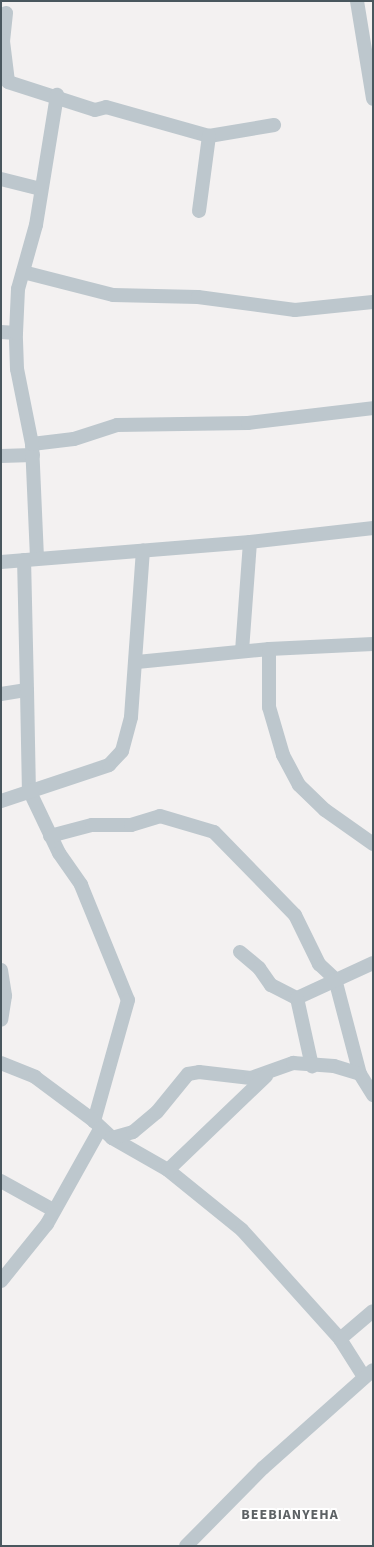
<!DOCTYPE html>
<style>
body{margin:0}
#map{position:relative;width:374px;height:1547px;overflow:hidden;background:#f3f1f1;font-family:"Source Sans 3",sans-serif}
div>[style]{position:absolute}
.minor>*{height:14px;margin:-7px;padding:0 7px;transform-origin:7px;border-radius:7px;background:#bdc7cd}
span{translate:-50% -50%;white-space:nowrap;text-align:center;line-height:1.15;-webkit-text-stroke:4px #fff;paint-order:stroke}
.district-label{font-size:14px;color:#5d6265;font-weight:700;letter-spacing:1px}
.frame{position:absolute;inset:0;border:2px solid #49575e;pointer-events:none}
</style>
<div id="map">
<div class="minor">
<div style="left:357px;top:1px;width:99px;rotate:80.7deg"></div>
<div style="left:6px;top:13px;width:28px;rotate:96deg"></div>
<div style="left:3px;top:41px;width:41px;rotate:83deg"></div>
<div style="left:8px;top:82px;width:91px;rotate:17.8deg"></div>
<div style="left:95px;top:110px;width:11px;rotate:-15deg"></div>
<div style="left:106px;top:107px;width:107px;rotate:15.7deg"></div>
<div style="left:209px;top:136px;width:66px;rotate:-9.6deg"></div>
<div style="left:1px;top:179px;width:41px;rotate:14deg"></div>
<div style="left:199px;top:211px;width:76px;rotate:-82.4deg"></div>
<div style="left:23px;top:272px;width:93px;rotate:14.3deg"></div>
<div style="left:113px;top:295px;width:85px;rotate:1.3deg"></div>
<div style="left:198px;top:297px;width:98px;rotate:7.6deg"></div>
<div style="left:295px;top:310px;width:78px;rotate:-5.9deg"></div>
<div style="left:1px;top:332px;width:15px;rotate:4deg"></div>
<div style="left:32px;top:444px;width:42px;rotate:-6.8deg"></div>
<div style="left:74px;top:439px;width:45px;rotate:-18deg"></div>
<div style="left:117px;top:425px;width:131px;rotate:-0.9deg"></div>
<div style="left:248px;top:423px;width:126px;rotate:-6.8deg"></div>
<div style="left:1px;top:456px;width:32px;rotate:-2deg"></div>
<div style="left:37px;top:558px;width:114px;rotate:-92.5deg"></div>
<div style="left:32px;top:444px;width:76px;rotate:-101.3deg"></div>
<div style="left:17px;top:369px;width:36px;rotate:-92deg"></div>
<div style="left:16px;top:333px;width:44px;rotate:-87.4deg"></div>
<div style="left:18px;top:289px;width:66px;rotate:-74.3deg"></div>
<div style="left:36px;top:225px;width:132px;rotate:-80.8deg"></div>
<div style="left:1px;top:562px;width:250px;rotate:-4.6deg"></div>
<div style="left:250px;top:542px;width:124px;rotate:-6.5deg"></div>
<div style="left:269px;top:649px;width:58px;rotate:90deg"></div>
<div style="left:269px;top:707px;width:50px;rotate:73.7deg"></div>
<div style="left:283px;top:755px;width:34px;rotate:62deg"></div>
<div style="left:299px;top:785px;width:36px;rotate:44deg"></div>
<div style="left:325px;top:810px;width:59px;rotate:35.3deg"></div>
<div style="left:242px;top:651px;width:109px;rotate:-85.8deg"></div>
<div style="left:137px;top:662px;width:133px;rotate:-5.6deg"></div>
<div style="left:269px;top:649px;width:104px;rotate:-2.8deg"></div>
<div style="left:27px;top:690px;width:100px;rotate:88.9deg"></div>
<div style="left:29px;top:790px;width:70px;rotate:64.5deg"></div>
<div style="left:59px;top:853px;width:39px;rotate:55deg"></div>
<div style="left:81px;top:885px;width:124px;rotate:67.8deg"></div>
<div style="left:128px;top:1000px;width:126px;rotate:105.7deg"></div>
<div style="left:94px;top:1121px;width:25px;rotate:43deg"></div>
<div style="left:112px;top:1138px;width:64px;rotate:29.7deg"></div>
<div style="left:168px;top:1170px;width:95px;rotate:39deg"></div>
<div style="left:242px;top:1230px;width:147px;rotate:48deg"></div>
<div style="left:340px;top:1339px;width:45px;rotate:57.7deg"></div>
<div style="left:1px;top:694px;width:26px;rotate:-9deg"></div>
<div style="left:27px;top:690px;width:130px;rotate:-91.3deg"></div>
<div style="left:1px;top:801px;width:114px;rotate:-18.4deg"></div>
<div style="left:109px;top:765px;width:19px;rotate:-47deg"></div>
<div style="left:122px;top:751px;width:35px;rotate:-75deg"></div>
<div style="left:131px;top:717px;width:167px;rotate:-85.9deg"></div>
<div style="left:50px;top:836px;width:43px;rotate:-14.7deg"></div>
<div style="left:92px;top:825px;width:39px"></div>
<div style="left:131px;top:825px;width:30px;rotate:-17deg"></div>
<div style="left:160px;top:816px;width:56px;rotate:16.5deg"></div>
<div style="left:214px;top:832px;width:116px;rotate:45.7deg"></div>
<div style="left:295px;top:915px;width:55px;rotate:63.9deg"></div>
<div style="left:319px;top:964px;width:22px;rotate:43deg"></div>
<div style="left:335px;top:979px;width:98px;rotate:75.3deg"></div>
<div style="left:360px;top:1074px;width:25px;rotate:58deg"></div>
<div style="left:240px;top:952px;width:25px;rotate:40deg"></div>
<div style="left:259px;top:968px;width:21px;rotate:55deg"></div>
<div style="left:271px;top:985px;width:29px;rotate:27deg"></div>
<div style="left:297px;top:998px;width:84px;rotate:-24.7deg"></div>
<div style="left:1px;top:970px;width:26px;rotate:81deg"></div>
<div style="left:5px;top:996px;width:24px;rotate:99deg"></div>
<div style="left:297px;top:998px;width:70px;rotate:77.6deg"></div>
<div style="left:1px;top:1063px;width:37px;rotate:22deg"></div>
<div style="left:35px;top:1077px;width:74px;rotate:36.7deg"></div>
<div style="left:112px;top:1138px;width:22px;rotate:-16deg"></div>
<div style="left:133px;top:1132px;width:31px;rotate:-40deg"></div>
<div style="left:157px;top:1112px;width:49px;rotate:-50.8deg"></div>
<div style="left:188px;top:1074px;width:11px;rotate:-10deg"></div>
<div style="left:199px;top:1072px;width:52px;rotate:6.6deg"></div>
<div style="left:251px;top:1078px;width:45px;rotate:-19.7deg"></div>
<div style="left:293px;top:1063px;width:41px;rotate:4.2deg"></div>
<div style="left:334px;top:1066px;width:27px;rotate:17deg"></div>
<div style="left:168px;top:1170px;width:136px;rotate:-43.8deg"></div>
<div style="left:1px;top:1181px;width:60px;rotate:29.1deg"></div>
<div style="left:1px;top:1281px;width:73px;rotate:-51.1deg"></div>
<div style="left:47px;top:1224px;width:109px;rotate:-60.8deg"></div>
<div style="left:340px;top:1339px;width:43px;rotate:-40.3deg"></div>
<div style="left:186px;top:1546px;width:110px;rotate:-45.4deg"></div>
<div style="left:263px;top:1468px;width:147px;rotate:-41.7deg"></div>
</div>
<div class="district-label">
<span style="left:290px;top:1515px">BEEBIANYEHA</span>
</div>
<div class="frame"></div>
</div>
